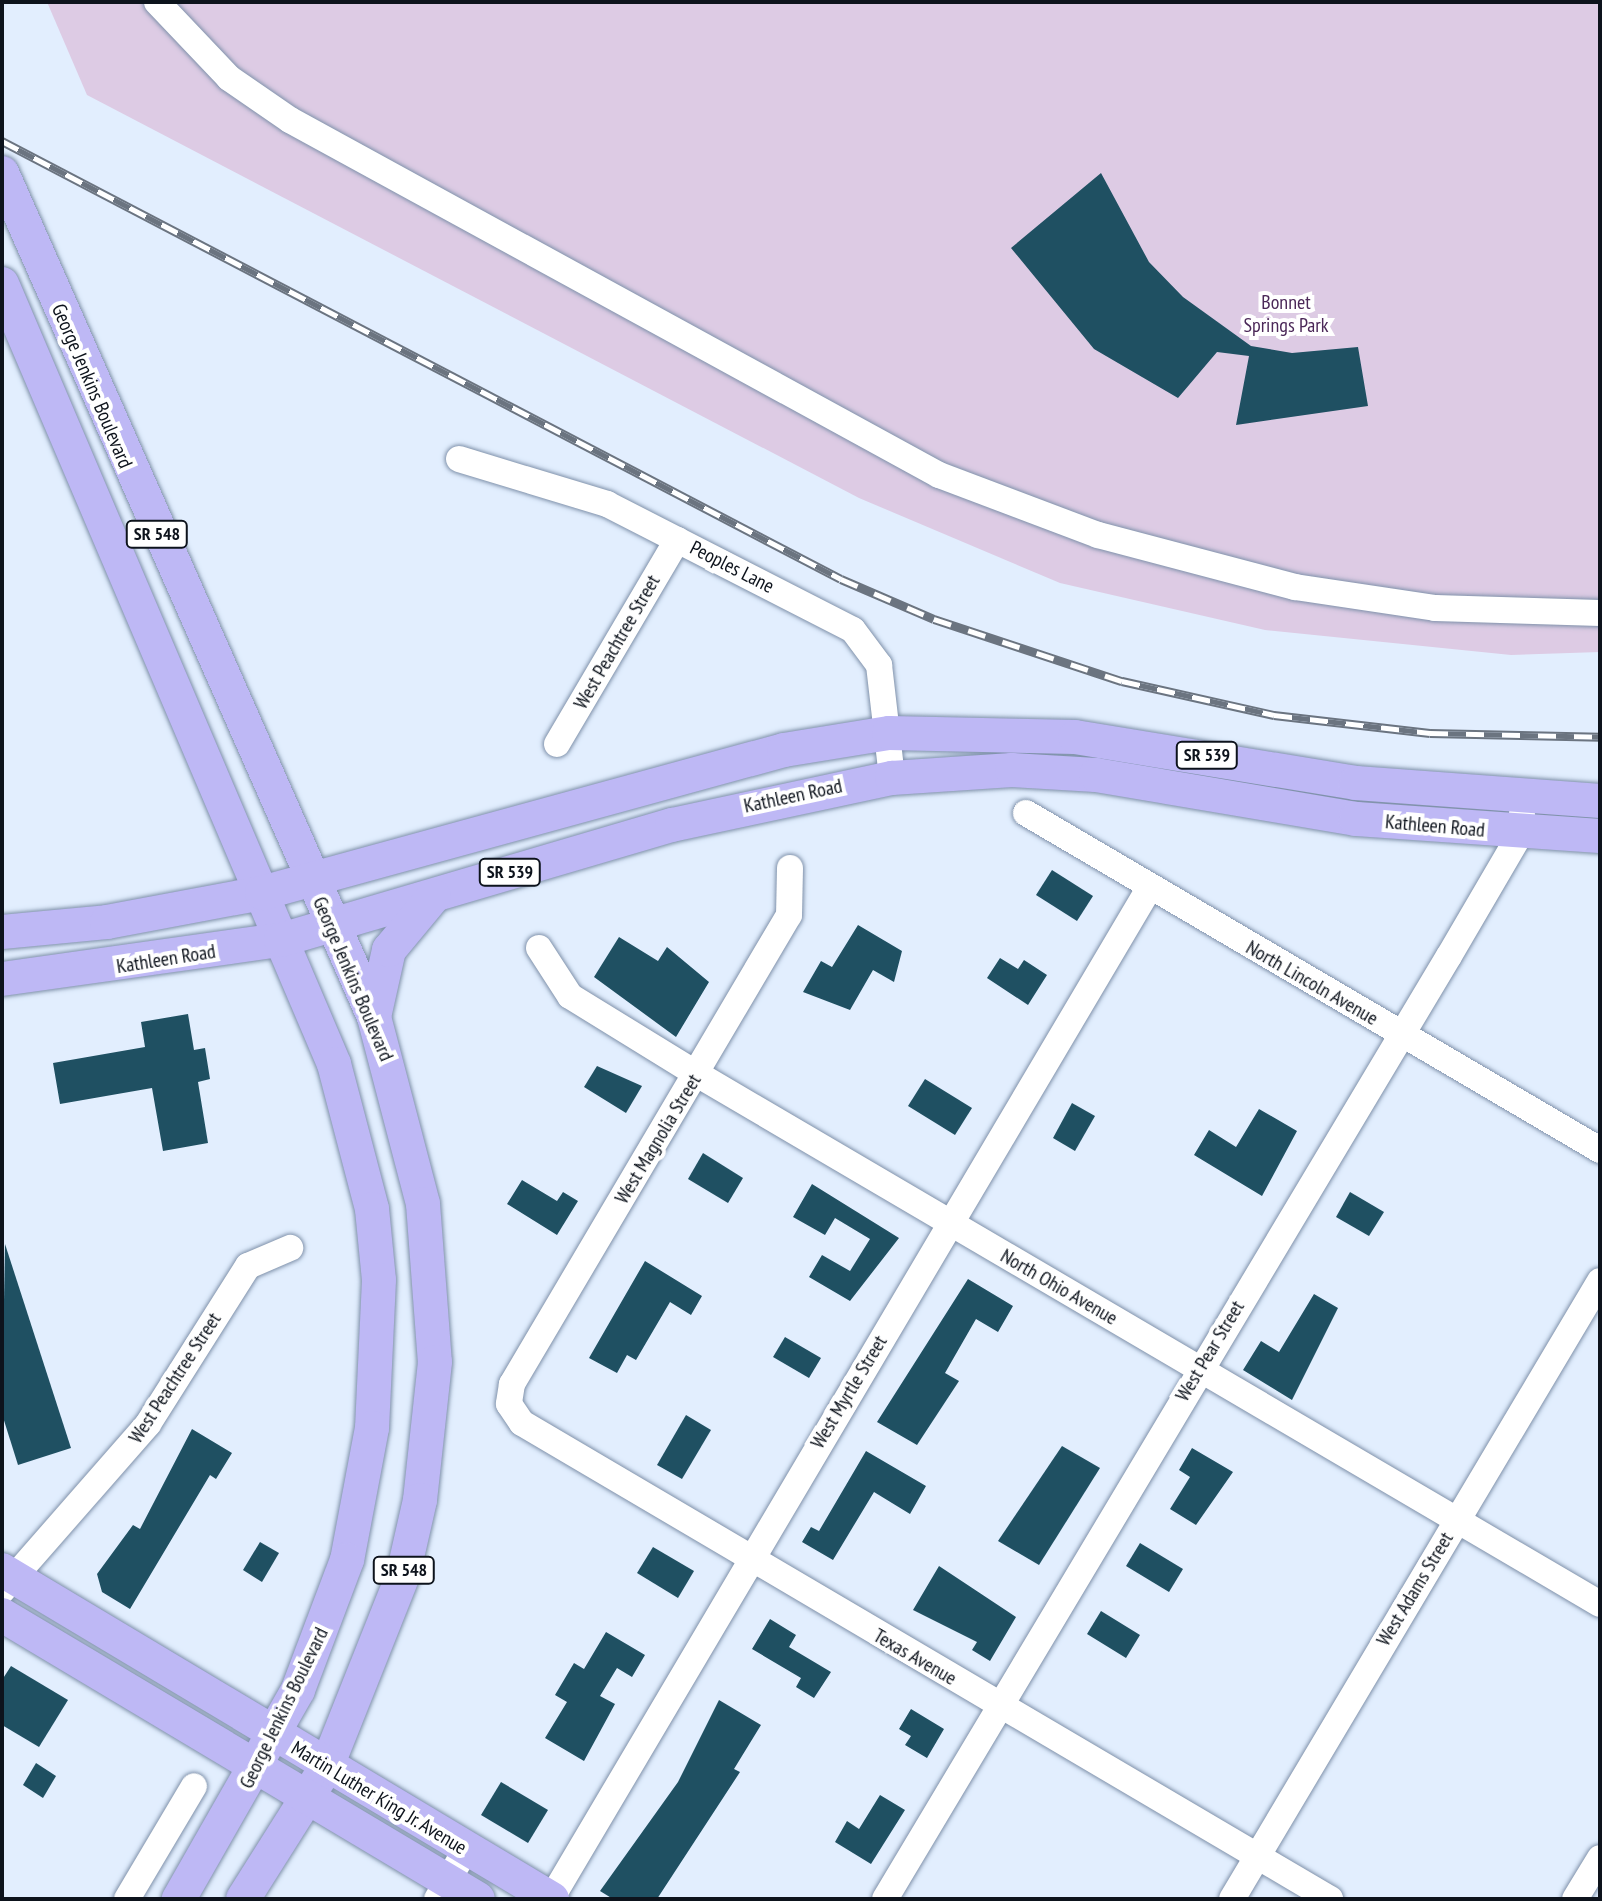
<!DOCTYPE html>
<style>
body{margin:0}
#map{position:relative;width:1602px;height:1901px;overflow:hidden;background:#e2eefe;font-family:"PT Sans Narrow",sans-serif}
div>[style]{position:absolute}
.green>*{inset:0;background:#ddcbe4}
.building>*{inset:0;background:#1f5062}
.roads{filter:drop-shadow(0 0 2px #7f91aa) drop-shadow(0 0 2px #7f91aa)}
.minor>*{height:26px;margin:-13px;padding:0 13px;transform-origin:13px;border-radius:13px;background:#fff}
.major>*{height:34px;margin:-17px;padding:0 17px;transform-origin:17px;border-radius:17px;background:#beb8f5}
.rail>*{height:9px;margin-top:-4.5px;transform-origin:0;background:repeating-linear-gradient(90deg,#fff 0 18px,#6b7480 0 36px);box-sizing:border-box;border-block:2px solid #6b7480}
span{translate:-50% -50%;white-space:nowrap;text-align:center;line-height:1.15;-webkit-text-stroke:8px #fff;paint-order:stroke}
.shield-label span{padding:2px 6px;background:#fff;border:2px solid;border-radius:6px;-webkit-text-stroke-width:0}
.shield-label{font-size:18px;color:#0d131c;font-weight:700}
.park-label{font-size:20px;color:#4b2858}
.street-label{font-size:20px;color:#0d131c}
.frame{position:absolute;inset:0;border:4px solid #0d131c;pointer-events:none}
</style>
<div id="map">
<div class="green">
<div style="clip-path:polygon(47px 2px,1600px 2px,1600px 652px,1511px 655px,1265px 630px,1060px 583px,859px 498px,87px 95px)"></div>
</div>
<div class="building">
<div style="clip-path:polygon(1101px 173px,1149px 262px,1183px 297px,1251px 346px,1292px 353px,1358px 347px,1368px 406px,1236px 425px,1249px 356px,1217px 352px,1178px 398px,1094px 349px,1011px 248px)"></div>
<div style="clip-path:polygon(1052px 870px,1093px 896px,1077px 921px,1036px 895px)"></div>
<div style="clip-path:polygon(858px 925px,902px 951px,894px 982px,873px 970px,850px 1010px,803px 992px,821px 961px,832px 967px)"></div>
<div style="clip-path:polygon(619px 937px,658px 961px,667px 947px,709px 982px,676px 1037px,594px 977px)"></div>
<div style="clip-path:polygon(1000px 958px,1018px 969px,1024px 960px,1047px 975px,1028px 1005px,987px 978px)"></div>
<div style="clip-path:polygon(188px 1014px,194px 1050px,205px 1048px,210px 1079px,198px 1082px,208px 1143px,163px 1151px,152px 1088px,60px 1104px,53px 1063px,145px 1047px,141px 1022px)"></div>
<div style="clip-path:polygon(597px 1066px,642px 1086px,626px 1113px,584px 1087px)"></div>
<div style="clip-path:polygon(925px 1079px,972px 1108px,955px 1135px,908px 1106px)"></div>
<div style="clip-path:polygon(1072px 1103px,1095px 1116px,1075px 1151px,1053px 1138px)"></div>
<div style="clip-path:polygon(1259px 1109px,1297px 1131px,1262px 1196px,1194px 1155px,1209px 1130px,1236px 1147px)"></div>
<div style="clip-path:polygon(703px 1153px,743px 1178px,728px 1203px,688px 1179px)"></div>
<div style="clip-path:polygon(522px 1180px,557px 1201px,563px 1192px,578px 1201px,557px 1235px,507px 1204px)"></div>
<div style="clip-path:polygon(812px 1184px,899px 1238px,850px 1301px,809px 1277px,822px 1255px,850px 1271px,870px 1239px,835px 1218px,825px 1235px,793px 1217px)"></div>
<div style="clip-path:polygon(1350px 1192px,1384px 1212px,1369px 1236px,1336px 1217px)"></div>
<div style="clip-path:polygon(5px 1244px,71px 1448px,18px 1465px,2px 1414px)"></div>
<div style="clip-path:polygon(645px 1261px,702px 1296px,691px 1315px,670px 1302px,636px 1360px,627px 1355px,617px 1373px,589px 1358px)"></div>
<div style="clip-path:polygon(968px 1279px,1013px 1306px,998px 1332px,976px 1319px,945px 1373px,959px 1381px,917px 1445px,877px 1422px)"></div>
<div style="clip-path:polygon(1314px 1294px,1338px 1308px,1292px 1400px,1243px 1370px,1261px 1341px,1279px 1352px)"></div>
<div style="clip-path:polygon(785px 1337px,821px 1358px,809px 1378px,773px 1357px)"></div>
<div style="clip-path:polygon(686px 1415px,711px 1430px,682px 1479px,657px 1465px)"></div>
<div style="clip-path:polygon(192px 1429px,232px 1453px,216px 1479px,210px 1475px,130px 1609px,102px 1592px,97px 1574px,133px 1525px,140px 1529px)"></div>
<div style="clip-path:polygon(1062px 1446px,1100px 1468px,1039px 1565px,998px 1541px)"></div>
<div style="clip-path:polygon(1192px 1448px,1233px 1472px,1196px 1525px,1170px 1509px,1190px 1477px,1179px 1470px)"></div>
<div style="clip-path:polygon(866px 1451px,926px 1486px,910px 1514px,874px 1492px,833px 1560px,802px 1542px,811px 1527px,819px 1531px)"></div>
<div style="clip-path:polygon(260px 1542px,279px 1553px,262px 1582px,243px 1570px)"></div>
<div style="clip-path:polygon(1140px 1543px,1183px 1569px,1169px 1592px,1126px 1566px)"></div>
<div style="clip-path:polygon(653px 1547px,694px 1571px,678px 1598px,637px 1573px)"></div>
<div style="clip-path:polygon(939px 1566px,1016px 1617px,990px 1661px,972px 1650px,977px 1642px,913px 1610px)"></div>
<div style="clip-path:polygon(1101px 1611px,1140px 1635px,1126px 1658px,1087px 1634px)"></div>
<div style="clip-path:polygon(770px 1619px,796px 1635px,789px 1647px,831px 1672px,814px 1698px,796px 1687px,801px 1678px,752px 1649px)"></div>
<div style="clip-path:polygon(606px 1632px,645px 1655px,632px 1677px,617px 1668px,600px 1696px,615px 1704px,584px 1761px,545px 1738px,567px 1702px,555px 1695px,574px 1663px,584px 1669px)"></div>
<div style="clip-path:polygon(11px 1666px,68px 1700px,39px 1747px,2px 1725px,2px 1680px)"></div>
<div style="clip-path:polygon(719px 1700px,761px 1725px,734px 1769px,740px 1772px,657px 1899px,613px 1899px,600px 1891px,678px 1782px)"></div>
<div style="clip-path:polygon(911px 1709px,944px 1729px,927px 1758px,905px 1745px,911px 1736px,899px 1729px)"></div>
<div style="clip-path:polygon(36px 1763px,56px 1776px,43px 1798px,23px 1785px)"></div>
<div style="clip-path:polygon(501px 1782px,548px 1810px,528px 1843px,481px 1815px)"></div>
<div style="clip-path:polygon(880px 1795px,905px 1810px,871px 1864px,835px 1842px,847px 1821px,859px 1829px)"></div>
</div>
<div class="roads">
<div class="minor">
<div style="left:157px;top:2px;width:105px;rotate:46.5deg"></div>
<div style="left:229px;top:78px;width:74px;rotate:34.5deg"></div>
<div style="left:290px;top:120px;width:740px;rotate:28.68deg"></div>
<div style="left:939px;top:475px;width:170px;rotate:20.7deg"></div>
<div style="left:1098px;top:535px;width:204px;rotate:14.8deg"></div>
<div style="left:1295px;top:587px;width:142px;rotate:8.5deg"></div>
<div style="left:1435px;top:608px;width:165px;rotate:1.7deg"></div>
<div style="left:459px;top:459px;width:155px;rotate:16.9deg"></div>
<div style="left:607px;top:504px;width:276px;rotate:27.1deg"></div>
<div style="left:853px;top:630px;width:44px;rotate:53.4deg"></div>
<div style="left:879px;top:665px;width:114px;rotate:83.4deg"></div>
<div style="left:557px;top:744px;width:237px;rotate:-59.5deg"></div>
<div style="left:1026px;top:813px;width:666px;rotate:30.42deg"></div>
<div style="left:790px;top:868px;width:47px;rotate:91.2deg"></div>
<div style="left:789px;top:915px;width:545px;rotate:120.57deg"></div>
<div style="left:512px;top:1384px;width:20px;rotate:99deg"></div>
<div style="left:509px;top:1404px;width:23px;rotate:56deg"></div>
<div style="left:522px;top:1423px;width:938px;rotate:30.5deg"></div>
<div style="left:539px;top:948px;width:57px;rotate:57.1deg"></div>
<div style="left:570px;top:996px;width:149px;rotate:31.6deg"></div>
<div style="left:697px;top:1074px;width:1047px;rotate:30.41deg"></div>
<div style="left:2px;top:1591px;width:222px;rotate:-48.8deg"></div>
<div style="left:148px;top:1424px;width:187px;rotate:-57.7deg"></div>
<div style="left:248px;top:1266px;width:46px;rotate:-23.2deg"></div>
<div style="left:127px;top:1899px;width:131px;rotate:-59.3deg"></div>
<div style="left:437px;top:1899px;width:56px;rotate:-59.7deg"></div>
<div style="left:551px;top:1899px;width:1176px;rotate:-59.38deg"></div>
<div style="left:885px;top:1899px;width:1099px;rotate:-59.12deg"></div>
<div style="left:1449px;top:956px;width:143px;rotate:-59.7deg"></div>
<div style="left:1521px;top:833px;width:19px;rotate:-87deg"></div>
<div style="left:1232px;top:1899px;width:719px;rotate:-59.23deg"></div>
<div style="left:1575px;top:1899px;width:48px;rotate:-58.6deg"></div>
</div>
<div class="major">
<div style="left:2px;top:173px;width:922px;rotate:66.21deg"></div>
<div style="left:374px;top:1017px;width:193px;rotate:75.3deg"></div>
<div style="left:423px;top:1204px;width:158px;rotate:85.7deg"></div>
<div style="left:435px;top:1362px;width:139px;rotate:96.2deg"></div>
<div style="left:420px;top:1500px;width:77px;rotate:102.8deg"></div>
<div style="left:403px;top:1575px;width:206px;rotate:111.7deg"></div>
<div style="left:327px;top:1766px;width:157px;rotate:122.3deg"></div>
<div style="left:2px;top:284px;width:848px;rotate:66.94deg"></div>
<div style="left:334px;top:1064px;width:150px;rotate:75.3deg"></div>
<div style="left:372px;top:1209px;width:71px;rotate:84.4deg"></div>
<div style="left:379px;top:1280px;width:148px;rotate:92.7deg"></div>
<div style="left:372px;top:1428px;width:134px;rotate:100.7deg"></div>
<div style="left:347px;top:1560px;width:139px;rotate:110.7deg"></div>
<div style="left:298px;top:1690px;width:241px;rotate:119.7deg"></div>
<div style="left:2px;top:932px;width:105px;rotate:-5.4deg"></div>
<div style="left:107px;top:922px;width:158px;rotate:-10.6deg"></div>
<div style="left:262px;top:893px;width:541px;rotate:-15.32deg"></div>
<div style="left:784px;top:750px;width:106px;rotate:-9.2deg"></div>
<div style="left:889px;top:733px;width:186px;rotate:1.2deg"></div>
<div style="left:1075px;top:737px;width:285px;rotate:9.3deg"></div>
<div style="left:1356px;top:783px;width:245px;rotate:4.2deg"></div>
<div style="left:2px;top:979px;width:282px;rotate:-8deg"></div>
<div style="left:281px;top:940px;width:408px;rotate:-16.4deg"></div>
<div style="left:672px;top:825px;width:225px;rotate:-12.1deg"></div>
<div style="left:892px;top:778px;width:120px;rotate:-3.8deg"></div>
<div style="left:1012px;top:770px;width:84px;rotate:3.4deg"></div>
<div style="left:1096px;top:775px;width:264px;rotate:9.6deg"></div>
<div style="left:1356px;top:819px;width:245px;rotate:4deg"></div>
<div style="left:374px;top:1017px;width:69px;rotate:-77.4deg"></div>
<div style="left:389px;top:950px;width:70px;rotate:-50.2deg"></div>
<div style="left:2px;top:1570px;width:641px;rotate:30.89deg"></div>
<div style="left:2px;top:1615px;width:554px;rotate:30.82deg"></div>
</div>
</div>
<div class="rail">
<div style="left:2px;top:141px;width:946px;rotate:27.57deg"></div>
<div style="left:841px;top:579px;width:101px;rotate:23.3deg"></div>
<div style="left:934px;top:619px;width:198px;rotate:18.3deg"></div>
<div style="left:1122px;top:681px;width:156px;rotate:12.6deg"></div>
<div style="left:1274px;top:715px;width:157px;rotate:6.6deg"></div>
<div style="left:1430px;top:733px;width:170px;rotate:1.3deg"></div>
</div>
<div class="shield-label">
<span style="left:157px;top:534px">SR 548</span>
<span style="left:1207px;top:755px">SR 539</span>
<span style="left:510px;top:872px">SR 539</span>
<span style="left:404px;top:1570px">SR 548</span>
</div>
<div class="park-label">
<span style="left:1286px;top:314px">Bonnet<br>Springs Park</span>
</div>
<div class="street-label">
<span style="left:92px;top:386px;rotate:67deg">George Jenkins Boulevard</span>
<span style="left:732px;top:567px;rotate:27deg">Peoples Lane</span>
<span style="left:617px;top:642px;rotate:-60deg">West Peachtree Street</span>
<span style="left:793px;top:796px;rotate:-12deg">Kathleen Road</span>
<span style="left:1435px;top:826px;rotate:5deg">Kathleen Road</span>
<span style="left:166px;top:959px;rotate:-9deg">Kathleen Road</span>
<span style="left:353px;top:979px;rotate:67deg">George Jenkins Boulevard</span>
<span style="left:1312px;top:983px;rotate:30deg">North Lincoln Avenue</span>
<span style="left:658px;top:1139px;rotate:-59deg">West Magnolia Street</span>
<span style="left:1059px;top:1287px;rotate:30deg">North Ohio Avenue</span>
<span style="left:1210px;top:1351px;rotate:-59deg">West Pear Street</span>
<span style="left:175px;top:1378px;rotate:-57deg">West Peachtree Street</span>
<span style="left:849px;top:1392px;rotate:-59deg">West Myrtle Street</span>
<span style="left:1415px;top:1589px;rotate:-59deg">West Adams Street</span>
<span style="left:915px;top:1657px;rotate:30deg">Texas Avenue</span>
<span style="left:284px;top:1708px;rotate:-64deg">George Jenkins Boulevard</span>
<span style="left:379px;top:1798px;rotate:31deg">Martin Luther King Jr. Avenue</span>
</div>
<div class="frame"></div>
</div>
